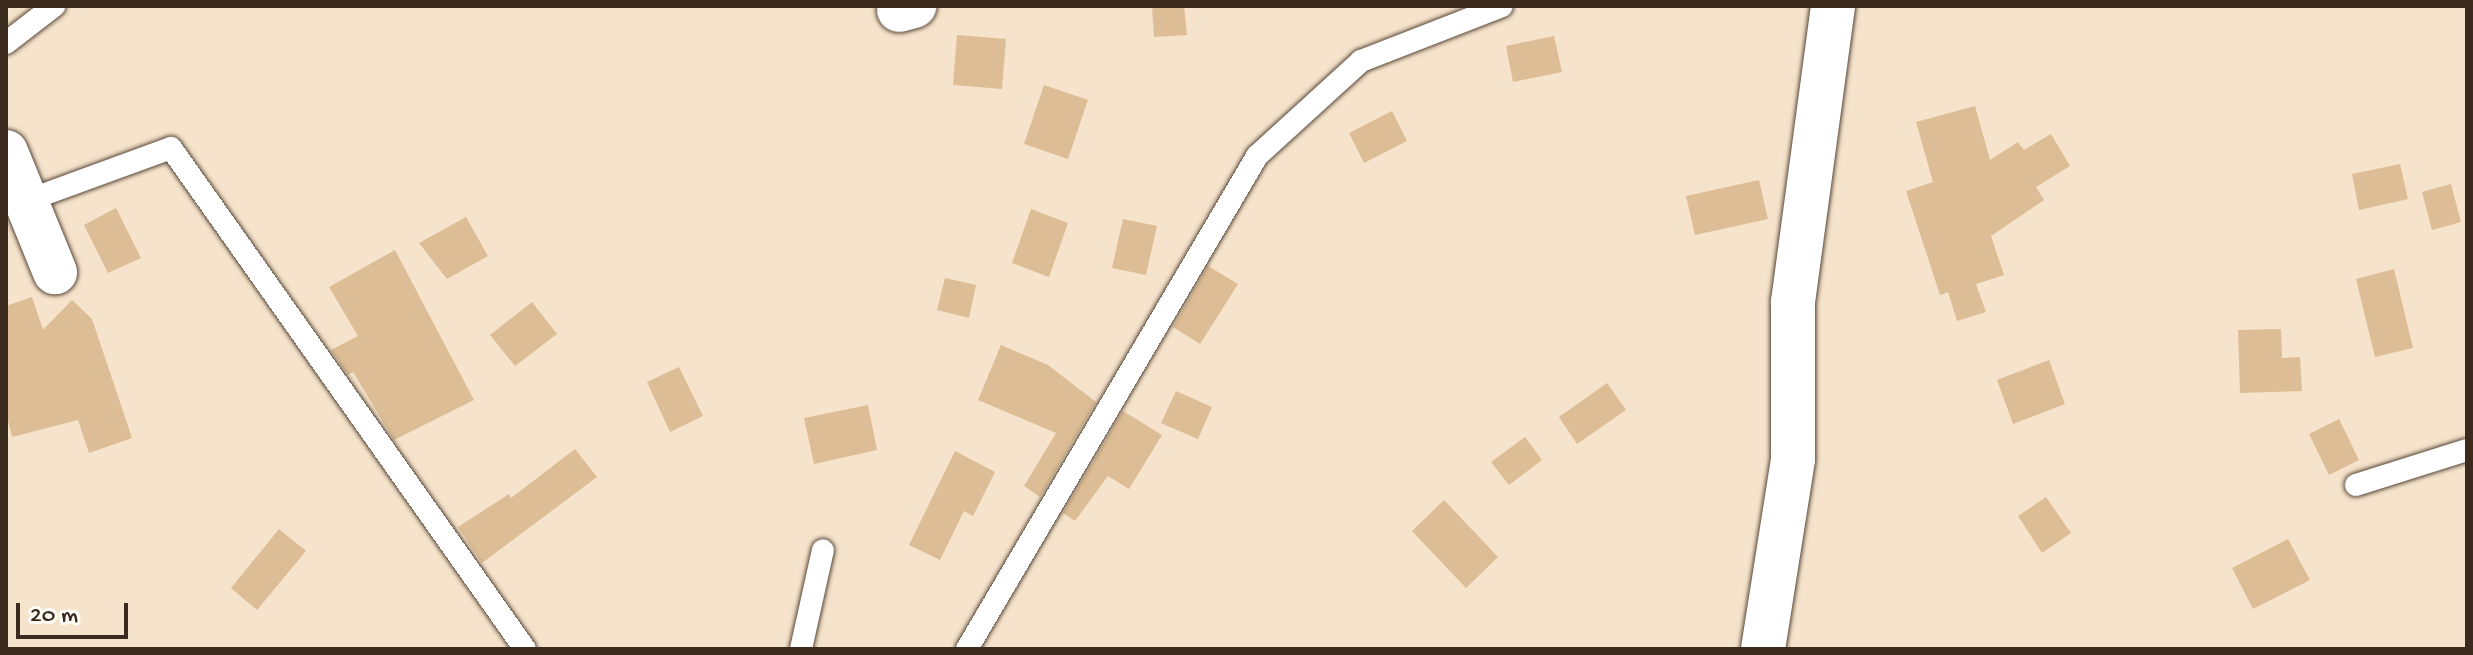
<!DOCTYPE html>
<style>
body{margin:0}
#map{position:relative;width:2473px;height:655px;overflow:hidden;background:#f6e3cb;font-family:"Gochi Hand",sans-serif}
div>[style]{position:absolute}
.building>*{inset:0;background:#ddbd95}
.roads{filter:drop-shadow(0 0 2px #574638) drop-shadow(0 0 2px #574638)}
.service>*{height:22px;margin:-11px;padding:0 11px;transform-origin:11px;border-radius:11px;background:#fff}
.minor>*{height:44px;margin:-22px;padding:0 22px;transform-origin:22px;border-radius:22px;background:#fff}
span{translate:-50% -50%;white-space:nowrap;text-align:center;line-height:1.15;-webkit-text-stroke:8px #fdfcf7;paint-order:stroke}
.frame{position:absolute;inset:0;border:8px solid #3b2a1e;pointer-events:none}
.scale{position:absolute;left:16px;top:603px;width:112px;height:36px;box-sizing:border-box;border:4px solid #3b2a1e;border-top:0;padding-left:10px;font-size:24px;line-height:28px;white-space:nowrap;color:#3b2a1e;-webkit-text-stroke:6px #fdfcf7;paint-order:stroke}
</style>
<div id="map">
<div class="building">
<div style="clip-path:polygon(1152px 6px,1184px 6px,1187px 35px,1154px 37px)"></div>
<div style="clip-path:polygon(957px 35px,1006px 39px,1002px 89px,953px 85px)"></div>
<div style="clip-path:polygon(1554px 36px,1562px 72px,1513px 82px,1506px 46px)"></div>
<div style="clip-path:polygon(1044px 85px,1088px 100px,1068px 159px,1024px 144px)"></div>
<div style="clip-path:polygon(1975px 106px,1990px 160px,2018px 142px,2024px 150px,2051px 134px,2070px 166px,2036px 187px,2044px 200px,1991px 236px,2004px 275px,1976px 284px,1986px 312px,1957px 321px,1948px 292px,1940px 295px,1906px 191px,1933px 182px,1916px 122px)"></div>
<div style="clip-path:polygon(1392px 111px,1407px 141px,1364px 163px,1349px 133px)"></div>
<div style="clip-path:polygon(2400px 164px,2408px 199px,2359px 210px,2352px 174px)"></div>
<div style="clip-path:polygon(1759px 180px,1768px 219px,1695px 235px,1686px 196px)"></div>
<div style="clip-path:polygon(2451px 184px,2461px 222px,2432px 230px,2422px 192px)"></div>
<div style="clip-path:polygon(116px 208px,141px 258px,108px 273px,84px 225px)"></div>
<div style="clip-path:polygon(1031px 209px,1068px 223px,1049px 277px,1012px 263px)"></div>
<div style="clip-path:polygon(466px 217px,488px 256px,447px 279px,419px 243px)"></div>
<div style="clip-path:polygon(1123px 219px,1157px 226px,1146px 275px,1112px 268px)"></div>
<div style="clip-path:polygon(395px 250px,474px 400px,394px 440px,353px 372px,348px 375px,331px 350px,358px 336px,329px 287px)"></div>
<div style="clip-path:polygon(1208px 266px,1238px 284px,1200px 344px,1173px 327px)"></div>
<div style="clip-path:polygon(2394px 269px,2413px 348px,2375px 357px,2356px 279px)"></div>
<div style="clip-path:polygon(945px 278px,976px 285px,969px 318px,937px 310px)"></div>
<div style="clip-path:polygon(32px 297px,43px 330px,72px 300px,92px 319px,132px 438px,89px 453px,78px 420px,12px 437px,6px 413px,6px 306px)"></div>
<div style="clip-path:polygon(532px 302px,557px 334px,515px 366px,490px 335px)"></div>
<div style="clip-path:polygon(2281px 329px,2282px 358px,2300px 357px,2302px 391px,2240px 393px,2238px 330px)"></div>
<div style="clip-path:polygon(1001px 345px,1048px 365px,1096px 402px,1040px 497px,1024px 486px,1056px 433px,978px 400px)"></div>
<div style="clip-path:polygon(2049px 360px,2065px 404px,2013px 424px,1997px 380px)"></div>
<div style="clip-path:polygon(679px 367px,703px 416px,670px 432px,647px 382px)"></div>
<div style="clip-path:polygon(1607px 383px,1626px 410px,1577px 444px,1559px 417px)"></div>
<div style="clip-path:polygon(1176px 391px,1212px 407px,1198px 439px,1161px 423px)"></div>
<div style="clip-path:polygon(868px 405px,877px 450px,814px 464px,804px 418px)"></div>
<div style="clip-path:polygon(1123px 411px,1162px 435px,1129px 489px,1108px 476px,1075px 521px,1063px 513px)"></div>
<div style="clip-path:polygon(2339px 419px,2359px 460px,2329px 475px,2309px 434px)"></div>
<div style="clip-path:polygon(1525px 437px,1542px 460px,1509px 485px,1491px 462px)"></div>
<div style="clip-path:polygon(575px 449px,597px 477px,482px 563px,458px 527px,509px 494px,511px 498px)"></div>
<div style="clip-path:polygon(955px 451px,995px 472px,973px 516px,964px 511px,940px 560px,909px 545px)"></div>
<div style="clip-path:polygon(2046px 497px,2071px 533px,2042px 553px,2018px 516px)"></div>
<div style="clip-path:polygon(1444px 500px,1498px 557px,1466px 588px,1412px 531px)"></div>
<div style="clip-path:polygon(279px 529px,306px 551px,257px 610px,231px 588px)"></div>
<div style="clip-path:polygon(2288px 539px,2310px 580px,2253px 609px,2232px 568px)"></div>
</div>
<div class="roads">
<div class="service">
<div style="left:6px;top:43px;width:61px;rotate:-37.6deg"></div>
<div style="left:26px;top:201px;width:154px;rotate:-20.1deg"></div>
<div style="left:171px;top:148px;width:613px;rotate:54.76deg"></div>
<div style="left:2356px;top:485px;width:116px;rotate:-17.5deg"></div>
<div style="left:801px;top:649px;width:101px;rotate:-77.5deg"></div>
<div style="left:967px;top:649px;width:572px;rotate:-59.53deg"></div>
<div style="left:1257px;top:156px;width:141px;rotate:-42.4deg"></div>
<div style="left:1361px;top:61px;width:151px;rotate:-21.3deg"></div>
</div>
<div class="minor">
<div style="left:899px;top:10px;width:16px;rotate:-15deg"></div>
<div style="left:6px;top:152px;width:130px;rotate:67.8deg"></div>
<div style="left:1763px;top:649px;width:192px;rotate:-81deg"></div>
<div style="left:1793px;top:459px;width:157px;rotate:-90deg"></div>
<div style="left:1793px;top:302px;width:299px;rotate:-82.3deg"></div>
</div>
</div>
<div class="frame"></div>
<div class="scale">20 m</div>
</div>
